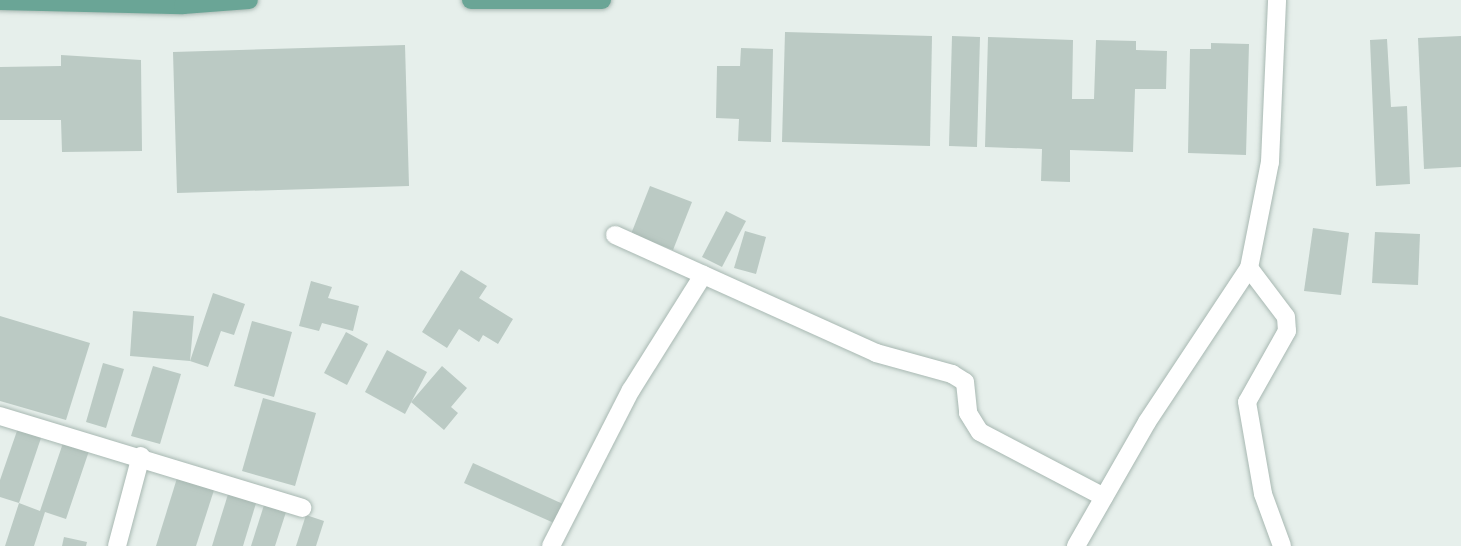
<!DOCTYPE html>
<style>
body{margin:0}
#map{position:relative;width:1461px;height:546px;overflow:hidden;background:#e6efeb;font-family:"Exo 2",sans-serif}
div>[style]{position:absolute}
.building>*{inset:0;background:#bbcac4}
.roads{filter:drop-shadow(0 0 2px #a8b8b2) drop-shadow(0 0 2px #a8b8b2)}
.minor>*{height:18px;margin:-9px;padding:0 9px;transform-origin:9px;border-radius:9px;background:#fff}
.primary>*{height:18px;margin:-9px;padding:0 9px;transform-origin:9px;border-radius:9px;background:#6aa596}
span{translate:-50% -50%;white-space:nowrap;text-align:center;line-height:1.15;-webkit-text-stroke:5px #f7fbf9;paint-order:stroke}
</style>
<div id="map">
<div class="building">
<div style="clip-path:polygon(785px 32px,932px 36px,930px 146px,782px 142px)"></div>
<div style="clip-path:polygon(952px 36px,980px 37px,977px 147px,949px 146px)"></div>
<div style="clip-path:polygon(1461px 36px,1461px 167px,1424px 169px,1418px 38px)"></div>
<div style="clip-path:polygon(988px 37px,1073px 40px,1072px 99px,1094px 99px,1096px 40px,1136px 41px,1136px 50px,1167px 51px,1166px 89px,1135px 89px,1133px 152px,1070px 150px,1070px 182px,1041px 181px,1042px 149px,985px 147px)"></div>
<div style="clip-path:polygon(1387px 39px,1391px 107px,1407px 106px,1410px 184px,1376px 186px,1370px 40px)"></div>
<div style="clip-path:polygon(1211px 43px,1249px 44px,1246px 155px,1188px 153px,1190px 49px,1211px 49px)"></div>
<div style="clip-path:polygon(405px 45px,409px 186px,177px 193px,173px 52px)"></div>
<div style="clip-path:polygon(741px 48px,773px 49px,771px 142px,738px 141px,739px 119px,716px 118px,717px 66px,740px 66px)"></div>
<div style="clip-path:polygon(61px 55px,141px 60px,142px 151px,62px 152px,61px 120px,0 120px,0 67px,61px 66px)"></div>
<div style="clip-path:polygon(650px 186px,692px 202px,673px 250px,631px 234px)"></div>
<div style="clip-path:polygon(726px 211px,746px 221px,722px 267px,702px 257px)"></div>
<div style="clip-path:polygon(1313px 228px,1349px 233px,1341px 295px,1304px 291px)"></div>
<div style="clip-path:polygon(745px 231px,766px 237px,756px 274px,734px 268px)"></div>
<div style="clip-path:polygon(1375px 232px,1420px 234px,1418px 285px,1372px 283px)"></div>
<div style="clip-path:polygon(461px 270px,487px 286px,479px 298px,513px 319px,498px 344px,483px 335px,479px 342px,459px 329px,447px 348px,422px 332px)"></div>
<div style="clip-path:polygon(311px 281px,332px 287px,328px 298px,359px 306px,353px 331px,322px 323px,319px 331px,299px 326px)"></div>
<div style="clip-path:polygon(213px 293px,245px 304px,234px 335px,221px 331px,208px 367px,190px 361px)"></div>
<div style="clip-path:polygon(133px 311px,194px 316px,190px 361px,130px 356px)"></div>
<div style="clip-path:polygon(0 316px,90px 343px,66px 420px,0 401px)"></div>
<div style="clip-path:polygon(252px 321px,292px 332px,274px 397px,234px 386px)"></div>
<div style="clip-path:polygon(346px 332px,368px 344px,347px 385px,324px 373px)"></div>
<div style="clip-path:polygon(387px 350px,427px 372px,405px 414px,365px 392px)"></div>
<div style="clip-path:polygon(103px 363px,124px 369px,106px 428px,86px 422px)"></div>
<div style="clip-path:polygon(153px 366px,181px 374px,160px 444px,131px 436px)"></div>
<div style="clip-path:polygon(442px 366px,467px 388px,451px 407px,458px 413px,444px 430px,411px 402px)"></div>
<div style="clip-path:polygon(263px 398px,316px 413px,295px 486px,242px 471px)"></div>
<div style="clip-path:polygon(18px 428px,42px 435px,19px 503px,0 497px,0 480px)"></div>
<div style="clip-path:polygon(63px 443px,89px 451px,66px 519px,45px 512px,34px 546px,5px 546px,19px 503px,40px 511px)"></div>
<div style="clip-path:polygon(473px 463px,563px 504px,554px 523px,464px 483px)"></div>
<div style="clip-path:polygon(178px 475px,215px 487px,196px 546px,156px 546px)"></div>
<div style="clip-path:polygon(229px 491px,257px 500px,243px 546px,212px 546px)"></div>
<div style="clip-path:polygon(265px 502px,287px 509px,275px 546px,251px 546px)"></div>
<div style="clip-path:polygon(306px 515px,324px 521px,316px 546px,296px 546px)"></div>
<div style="clip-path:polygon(64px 537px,87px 542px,86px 546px,62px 546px)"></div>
</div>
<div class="roads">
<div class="minor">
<div style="left:615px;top:235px;width:286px;rotate:24.3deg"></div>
<div style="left:876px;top:353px;width:79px;rotate:15.4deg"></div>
<div style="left:952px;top:374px;width:15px;rotate:32deg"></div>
<div style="left:965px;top:382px;width:31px;rotate:84deg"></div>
<div style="left:968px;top:413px;width:22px;rotate:58deg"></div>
<div style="left:980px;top:432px;width:140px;rotate:27.7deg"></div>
<div style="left:1249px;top:268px;width:61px;rotate:52.9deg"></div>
<div style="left:1286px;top:317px;width:14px;rotate:86deg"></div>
<div style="left:1287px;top:331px;width:81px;rotate:119.4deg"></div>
<div style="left:1247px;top:402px;width:93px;rotate:80.1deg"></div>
<div style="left:1263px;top:494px;width:55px;rotate:69.9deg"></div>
<div style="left:0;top:416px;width:316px;rotate:16.9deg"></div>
<div style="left:117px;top:546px;width:93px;rotate:-75.1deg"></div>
<div style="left:551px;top:546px;width:175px;rotate:-62.9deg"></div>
<div style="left:631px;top:390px;width:136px;rotate:-57.9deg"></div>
<div style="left:1076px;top:546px;width:143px;rotate:-60.2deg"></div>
<div style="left:1147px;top:422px;width:185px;rotate:-56.5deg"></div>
<div style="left:1249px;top:268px;width:108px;rotate:-78.8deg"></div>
<div style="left:1270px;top:162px;width:162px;rotate:-87.5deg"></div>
</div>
<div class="primary">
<div style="left:471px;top:0;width:131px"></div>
<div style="left:0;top:1px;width:183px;rotate:1.3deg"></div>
<div style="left:183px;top:5px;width:66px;rotate:-4.3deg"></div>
</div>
</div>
</div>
